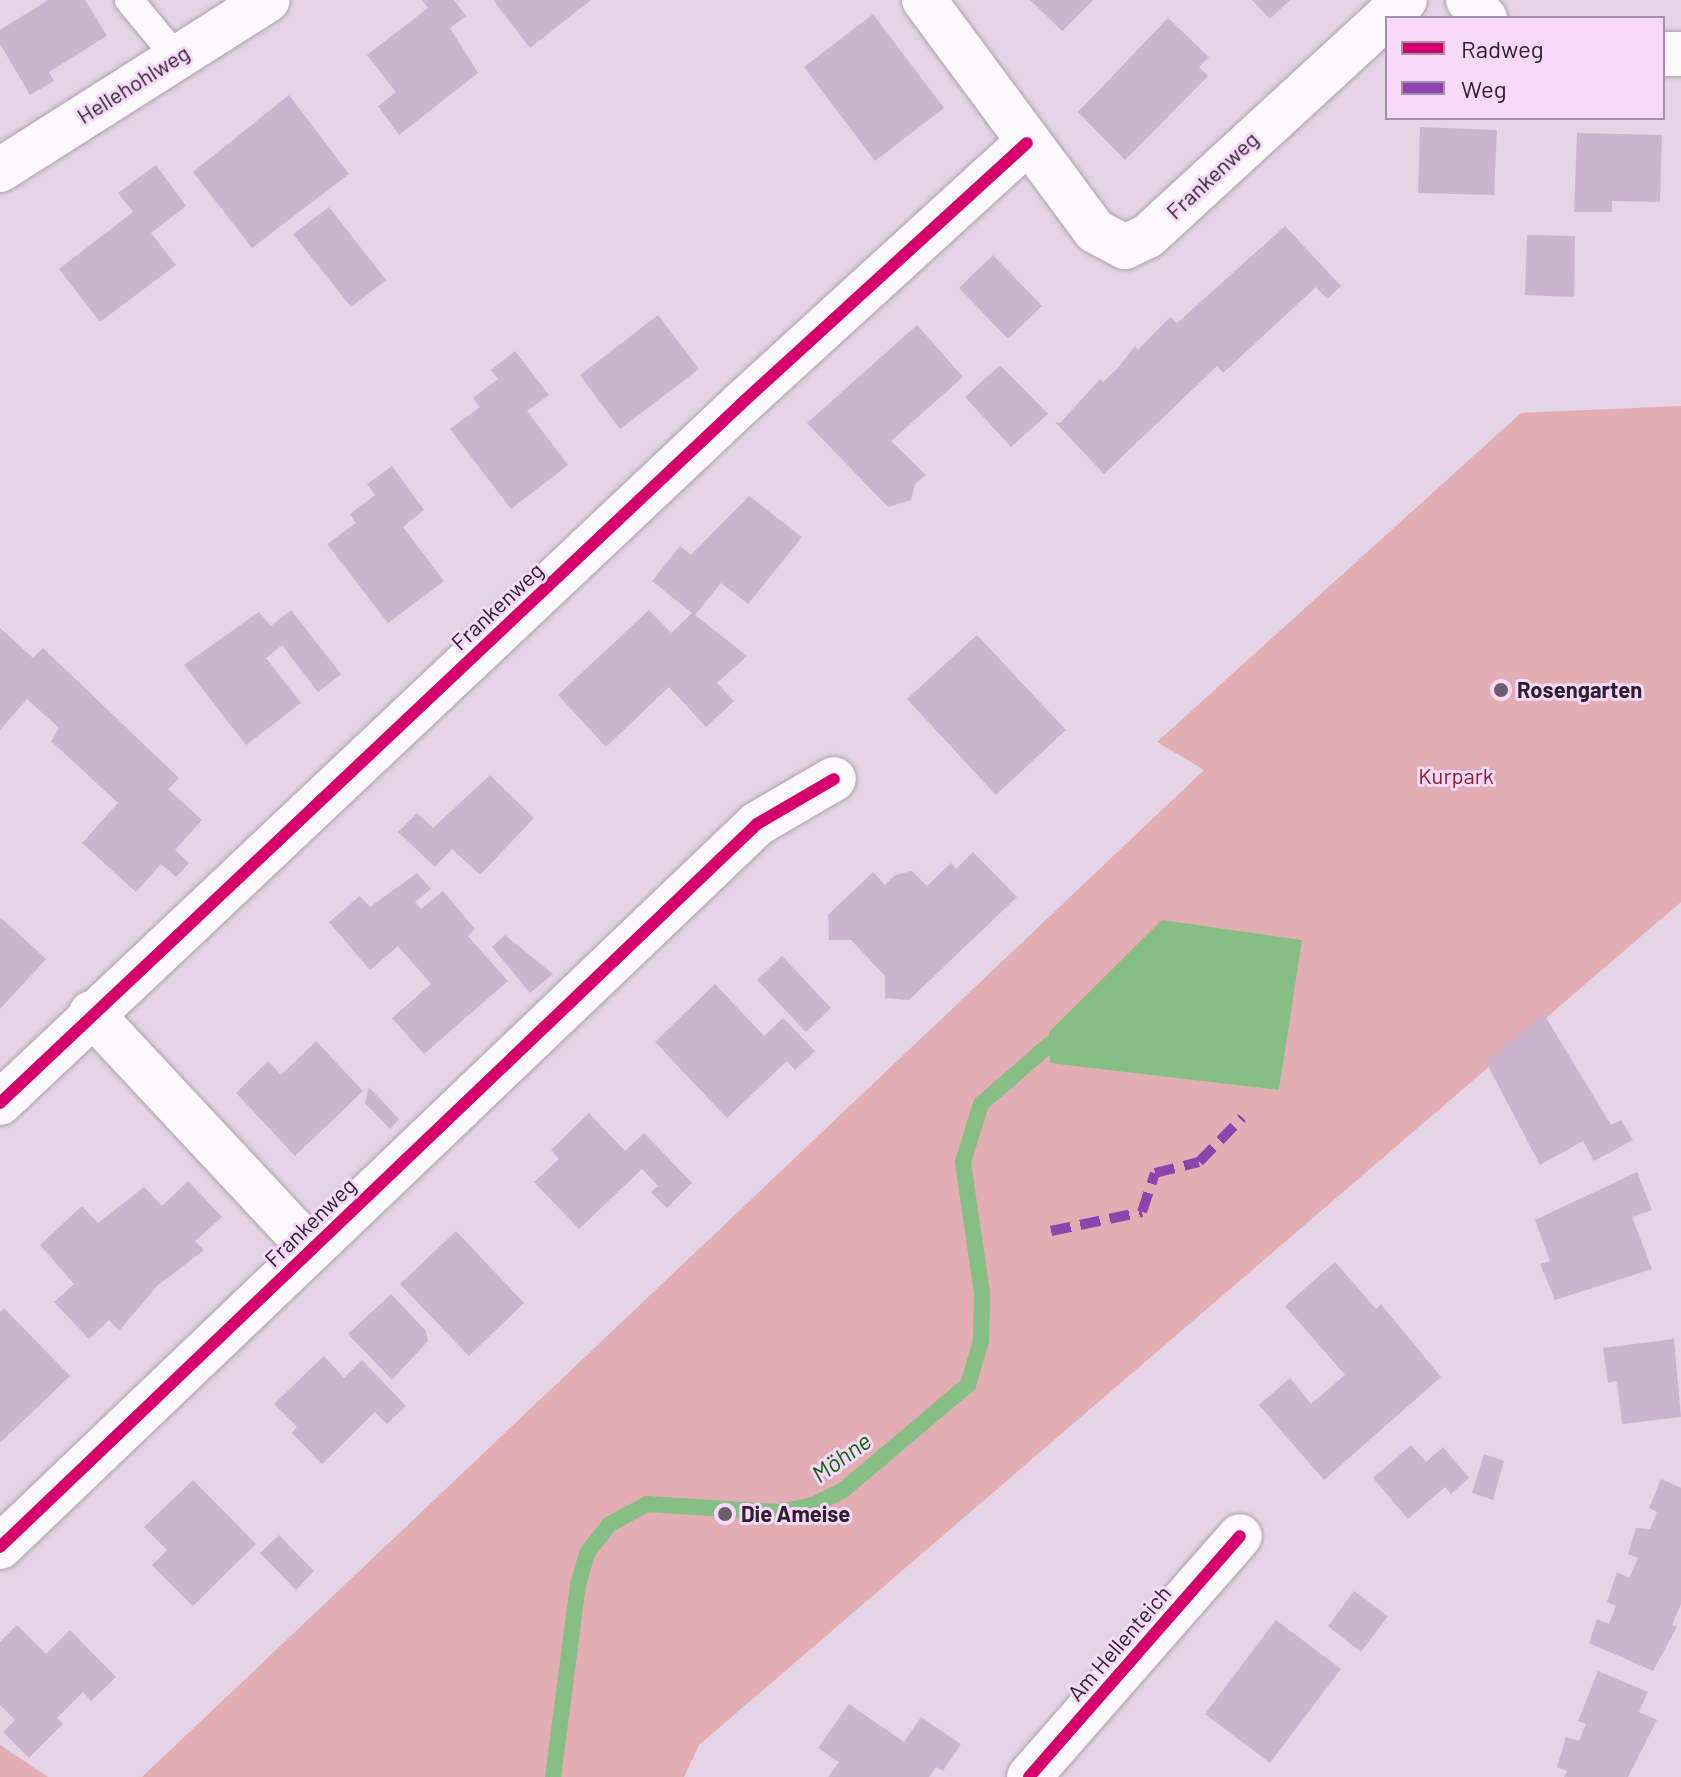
<!DOCTYPE html>
<meta charset="utf-8">
<style>
body{margin:0}
#map{position:relative;width:1681px;height:1777px;overflow:hidden;background:#e5d4e6;font-family:Barlow,sans-serif}
div>[style]{position:absolute}
.green>*{inset:0;background:#e2adb3}
.water>*{inset:0;background:#86be83}
.stream>*{height:16px;margin:-8px;padding:0 8px;transform-origin:8px;border-radius:8px;background:#86be83}
.building>*{inset:0;background:#cbb4ce}
.roads{filter:drop-shadow(0 0 2px #aca0ad) drop-shadow(0 0 2px #aca0ad)}
.service>*{height:28px;margin:-14px;padding:0 14px;transform-origin:14px;border-radius:14px;background:#fbf9fb}
.minor>*{height:44px;margin:-22px;padding:0 22px;transform-origin:22px;border-radius:22px;background:#fbf9fb}
.quiet>*{height:10px;margin-top:-5px;transform-origin:0;background:repeating-linear-gradient(90deg,#8e44ad 0 20px,transparent 0 30px)}
.cycleway>*{height:12px;margin:-6px;padding:0 6px;transform-origin:6px;border-radius:6px;background:#d6006c}
.dots>*{width:22px;height:22px;translate:-50% -50%;box-sizing:border-box;border:4px solid #f8d9fc;border-radius:50%}
span{translate:-50% -50%;white-space:nowrap;text-align:center;line-height:1.15;-webkit-text-stroke:6px #f8d9fc;paint-order:stroke}
.street-label{font-size:22px;color:#2b202c}
.poi-label{font-size:22px;color:#2b202c;font-weight:700}
.left{translate:0 -50%;text-align:left}
.park-label{font-size:22px;color:#8e1c25}
.water-label{font-size:24px;color:#086807;font-style:italic}
.legend{position:absolute;left:1385px;top:16px;width:280px;height:104px;box-sizing:border-box;background:#f8d9fc;border:2px solid #a68fa9;margin:0;padding:10px 14px;list-style:none;font-size:24px;color:#2b202c}
.legend li{display:flex;align-items:center;gap:16px;height:40px}
.legend b{width:40px;border:2px solid #a68fa9}
</style>
<div id="map">
<div class="green">
<div style="clip-path:polygon(evenodd,1681px 406px,1681px 902px,699px 1745px,684px 1777px,142px 1777px,1204px 770px,1157px 742px,1521px 413px,1681px 406px,1301px 939px,1279px 1090px,1050px 1062px,1049px 1032px,1301px 939px)"></div>
<div style="clip-path:polygon(0 1745px,48px 1777px,0 1777px)"></div>
</div>
<div class="water">
<div style="clip-path:polygon(1162px 920px,1302px 940px,1279px 1090px,1050px 1063px,1049px 1032px)"></div>
</div>
<div class="stream">
<div style="left:553px;top:1777px;width:194px;rotate:-82.6deg"></div>
<div style="left:578px;top:1585px;width:33px;rotate:-74deg"></div>
<div style="left:587px;top:1553px;width:37px;rotate:-52deg"></div>
<div style="left:610px;top:1524px;width:42px;rotate:-28.4deg"></div>
<div style="left:647px;top:1504px;width:131px;rotate:3.5deg"></div>
<div style="left:778px;top:1512px;width:36px;rotate:-11deg"></div>
<div style="left:813px;top:1505px;width:32px;rotate:-26deg"></div>
<div style="left:842px;top:1491px;width:165px;rotate:-40.1deg"></div>
<div style="left:968px;top:1385px;width:46px;rotate:-73.5deg"></div>
<div style="left:981px;top:1341px;width:48px;rotate:-88.8deg"></div>
<div style="left:982px;top:1293px;width:132px;rotate:-98.3deg"></div>
<div style="left:963px;top:1162px;width:61px;rotate:-72.8deg"></div>
<div style="left:981px;top:1104px;width:91px;rotate:-41deg"></div>
</div>
<div class="building">
<div style="clip-path:polygon(48px 0,85px 0,107px 36px,49px 72px,54px 81px,30px 95px,0 44px,0 30px)"></div>
<div style="clip-path:polygon(422px 0,454px 0,466px 16px,450px 28px,478px 73px,399px 135px,378px 106px,396px 92px,367px 55px,428px 8px)"></div>
<div style="clip-path:polygon(493px 0,591px 0,530px 48px)"></div>
<div style="clip-path:polygon(1030px 0,1093px 0,1062px 31px)"></div>
<div style="clip-path:polygon(1252px 0,1290px 0,1270px 19px)"></div>
<div style="clip-path:polygon(873px 14px,944px 108px,875px 161px,804px 67px)"></div>
<div style="clip-path:polygon(1168px 18px,1209px 57px,1199px 67px,1208px 76px,1125px 160px,1078px 112px)"></div>
<div style="clip-path:polygon(289px 95px,349px 174px,252px 248px,193px 172px)"></div>
<div style="clip-path:polygon(1420px 127px,1497px 130px,1494px 195px,1418px 193px)"></div>
<div style="clip-path:polygon(1577px 133px,1662px 135px,1660px 202px,1612px 201px,1612px 212px,1574px 212px)"></div>
<div style="clip-path:polygon(156px 165px,186px 206px,151px 233px,176px 265px,100px 322px,59px 269px,133px 212px,118px 193px)"></div>
<div style="clip-path:polygon(329px 207px,386px 280px,351px 307px,293px 234px)"></div>
<div style="clip-path:polygon(1285px 226px,1341px 286px,1327px 299px,1316px 287px,1223px 373px,1217px 366px,1104px 474px,1055px 422px,1060px 423px,1100px 379px,1103px 382px,1117px 369px,1135px 346px,1138px 350px,1170px 317px,1177px 323px)"></div>
<div style="clip-path:polygon(1527px 235px,1575px 236px,1574px 297px,1525px 295px)"></div>
<div style="clip-path:polygon(993px 255px,1042px 306px,1008px 339px,959px 288px)"></div>
<div style="clip-path:polygon(658px 315px,699px 369px,620px 429px,580px 375px)"></div>
<div style="clip-path:polygon(917px 325px,963px 377px,891px 441px,926px 475px,915px 484px,911px 500px,888px 507px,807px 423px)"></div>
<div style="clip-path:polygon(515px 351px,549px 395px,527px 411px,568px 465px,511px 509px,450px 429px,480px 407px,473px 398px,498px 379px,491px 370px)"></div>
<div style="clip-path:polygon(1000px 365px,1048px 414px,1011px 447px,965px 397px)"></div>
<div style="clip-path:polygon(392px 466px,424px 510px,403px 527px,444px 581px,388px 623px,327px 544px,356px 523px,350px 514px,375px 495px,367px 484px)"></div>
<div style="clip-path:polygon(749px 496px,802px 537px,748px 604px,721px 583px,695px 615px,747px 656px,717px 683px,734px 701px,706px 727px,669px 687px,606px 747px,558px 695px,649px 610px,671px 633px,692px 613px,652px 581px,680px 546px,691px 555px)"></div>
<div style="clip-path:polygon(291px 610px,341px 674px,318px 692px,282px 645px,266px 658px,301px 703px,246px 745px,184px 665px,259px 612px,271px 626px)"></div>
<div style="clip-path:polygon(0 628px,33px 658px,43px 648px,179px 778px,168px 789px,202px 820px,175px 850px,189px 863px,176px 877px,161px 864px,136px 892px,82px 843px,118px 803px,51px 741px,59px 728px,27px 699px,0 730px)"></div>
<div style="clip-path:polygon(977px 635px,1066px 730px,996px 795px,907px 699px)"></div>
<div style="clip-path:polygon(490px 775px,534px 818px,480px 875px,452px 849px,435px 867px,398px 832px,417px 813px,433px 828px)"></div>
<div style="clip-path:polygon(973px 852px,1017px 897px,909px 1000px,885px 998px,885px 976px,851px 940px,829px 940px,828px 915px,873px 872px,885px 885px,895px 875px,912px 871px,927px 886px,951px 863px,956px 869px)"></div>
<div style="clip-path:polygon(417px 873px,431px 889px,415px 902px,421px 909px,443px 891px,475px 929px,468px 936px,508px 981px,424px 1054px,392px 1018px,431px 984px,398px 946px,370px 970px,329px 922px,360px 896px,370px 907px)"></div>
<div style="clip-path:polygon(0 917px,46px 959px,0 1009px)"></div>
<div style="clip-path:polygon(505px 935px,553px 974px,530px 993px,492px 947px)"></div>
<div style="clip-path:polygon(782px 956px,831px 1008px,806px 1032px,757px 980px)"></div>
<div style="clip-path:polygon(715px 984px,764px 1036px,783px 1018px,815px 1051px,795px 1070px,787px 1061px,727px 1118px,655px 1042px)"></div>
<div style="clip-path:polygon(1544px 1014px,1611px 1125px,1621px 1120px,1633px 1140px,1594px 1161px,1583px 1141px,1540px 1165px,1486px 1062px)"></div>
<div style="clip-path:polygon(316px 1041px,363px 1091px,295px 1156px,236px 1093px,268px 1061px,281px 1075px)"></div>
<div style="clip-path:polygon(369px 1087px,399px 1119px,390px 1129px,365px 1103px)"></div>
<div style="clip-path:polygon(589px 1113px,625px 1151px,644px 1133px,692px 1183px,667px 1208px,651px 1192px,658px 1186px,642px 1169px,579px 1229px,534px 1182px,559px 1159px,551px 1150px)"></div>
<div style="clip-path:polygon(1637px 1172px,1652px 1210px,1632px 1217px,1652px 1269px,1555px 1300px,1540px 1264px,1550px 1261px,1535px 1220px)"></div>
<div style="clip-path:polygon(188px 1181px,222px 1217px,195px 1241px,204px 1250px,157px 1286px,119px 1331px,109px 1320px,89px 1339px,54px 1302px,74px 1284px,40px 1245px,82px 1206px,98px 1223px,144px 1187px,162px 1206px)"></div>
<div style="clip-path:polygon(456px 1231px,524px 1303px,469px 1356px,400px 1284px)"></div>
<div style="clip-path:polygon(1335px 1262px,1376px 1309px,1381px 1304px,1441px 1377px,1324px 1480px,1259px 1405px,1290px 1378px,1311px 1404px,1345px 1375px,1285px 1306px)"></div>
<div style="clip-path:polygon(391px 1294px,426px 1331px,428px 1341px,392px 1380px,348px 1334px)"></div>
<div style="clip-path:polygon(4px 1308px,70px 1376px,0 1443px,0 1312px)"></div>
<div style="clip-path:polygon(1674px 1339px,1681px 1417px,1622px 1424px,1617px 1381px,1608px 1383px,1603px 1348px)"></div>
<div style="clip-path:polygon(324px 1356px,344px 1378px,362px 1360px,406px 1406px,387px 1424px,375px 1412px,322px 1464px,292px 1433px,297px 1427px,274px 1404px)"></div>
<div style="clip-path:polygon(1411px 1445px,1426px 1462px,1443px 1447px,1469px 1478px,1451px 1494px,1445px 1487px,1408px 1519px,1373px 1478px)"></div>
<div style="clip-path:polygon(1484px 1454px,1504px 1461px,1493px 1500px,1472px 1493px)"></div>
<div style="clip-path:polygon(1661px 1479px,1681px 1488px,1681px 1604px,1672px 1625px,1677px 1627px,1653px 1671px,1589px 1643px,1597px 1619px,1609px 1624px,1616px 1606px,1607px 1602px,1617px 1572px,1629px 1578px,1638px 1558px,1628px 1554px,1636px 1528px,1650px 1529px,1657px 1512px,1649px 1508px)"></div>
<div style="clip-path:polygon(193px 1480px,256px 1544px,193px 1606px,152px 1565px,167px 1550px,144px 1527px)"></div>
<div style="clip-path:polygon(279px 1535px,314px 1571px,296px 1590px,260px 1553px)"></div>
<div style="clip-path:polygon(1354px 1591px,1388px 1616px,1361px 1652px,1328px 1626px)"></div>
<div style="clip-path:polygon(1276px 1620px,1341px 1669px,1270px 1763px,1205px 1714px)"></div>
<div style="clip-path:polygon(17px 1625px,46px 1654px,70px 1630px,116px 1677px,91px 1701px,83px 1692px,57px 1718px,63px 1724px,29px 1758px,3px 1732px,15px 1720px,0 1705px,0 1642px)"></div>
<div style="clip-path:polygon(1598px 1671px,1648px 1692px,1639px 1712px,1657px 1720px,1628px 1777px,1564px 1777px,1567px 1771px,1557px 1767px,1566px 1737px,1579px 1741px,1586px 1724px,1578px 1721px)"></div>
<div style="clip-path:polygon(849px 1704px,904px 1742px,921px 1717px,961px 1744px,943px 1771px,936px 1767px,929px 1777px,828px 1777px,839px 1762px,818px 1748px)"></div>
</div>
<div class="roads">
<div class="service">
<div style="left:129px;top:0;width:74px;rotate:50.5deg"></div>
</div>
<div class="minor">
<div style="left:924px;top:0;width:287px;rotate:53.5deg"></div>
<div style="left:1095px;top:231px;width:34px;rotate:28deg"></div>
<div style="left:1125px;top:247px;width:25px;rotate:-26deg"></div>
<div style="left:1148px;top:236px;width:349px;rotate:-42.6deg"></div>
<div style="left:1468px;top:0;width:25px;rotate:47deg"></div>
<div style="left:1663px;top:54px;width:18px"></div>
<div style="left:0;top:170px;width:317px;rotate:-32.4deg"></div>
<div style="left:91px;top:1013px;width:323px;rotate:47deg"></div>
<div style="left:0;top:1103px;width:1019px;rotate:-43.33deg"></div>
<div style="left:741px;top:404px;width:387px;rotate:-42.4deg"></div>
<div style="left:0;top:1547px;width:1047px;rotate:-43.68deg"></div>
<div style="left:757px;top:824px;width:89px;rotate:-30.3deg"></div>
<div style="left:1029px;top:1777px;width:320px;rotate:-48.8deg"></div>
</div>
</div>
<div class="quiet">
<div style="left:1051px;top:1231px;width:93px;rotate:-11.8deg"></div>
<div style="left:1142px;top:1212px;width:41px;rotate:-71.6deg"></div>
<div style="left:1155px;top:1173px;width:45px;rotate:-14deg"></div>
<div style="left:1199px;top:1162px;width:62px;rotate:-45.7deg"></div>
</div>
<div class="cycleway">
<div style="left:0;top:1103px;width:1019px;rotate:-43.33deg"></div>
<div style="left:741px;top:404px;width:387px;rotate:-42.4deg"></div>
<div style="left:0;top:1547px;width:1047px;rotate:-43.68deg"></div>
<div style="left:757px;top:824px;width:89px;rotate:-30.3deg"></div>
<div style="left:1029px;top:1777px;width:320px;rotate:-48.8deg"></div>
</div>
<div class="dots">
<div style="left:1501px;top:690px;background:#6c5f6d"></div>
<div style="left:725px;top:1514px;background:#6c5f6d"></div>
</div>
<div class="street-label">
<span style="left:133px;top:84px;rotate:-32deg">Hellehohlweg</span>
<span style="left:1212px;top:175px;rotate:-43deg">Frankenweg</span>
<span style="left:497px;top:606px;rotate:-43deg">Frankenweg</span>
<span style="left:310px;top:1222px;rotate:-44deg">Frankenweg</span>
<span style="left:1119px;top:1643px;rotate:-49deg">Am Hellenteich</span>
</div>
<div class="poi-label">
<span class="left" style="left:1517px;top:690px">Rosengarten</span>
<span class="left" style="left:741px;top:1514px">Die Ameise</span>
</div>
<div class="park-label">
<span style="left:1456px;top:776px">Kurpark</span>
</div>
<div class="water-label">
<span style="left:841px;top:1457px;rotate:-36deg">Möhne</span>
</div>
<ul class="legend">
<li><b style="height:10px;background:#d6006c"></b>Radweg</li>
<li><b style="height:10px;background:#8e44ad"></b>Weg</li>
</ul>
</div>
